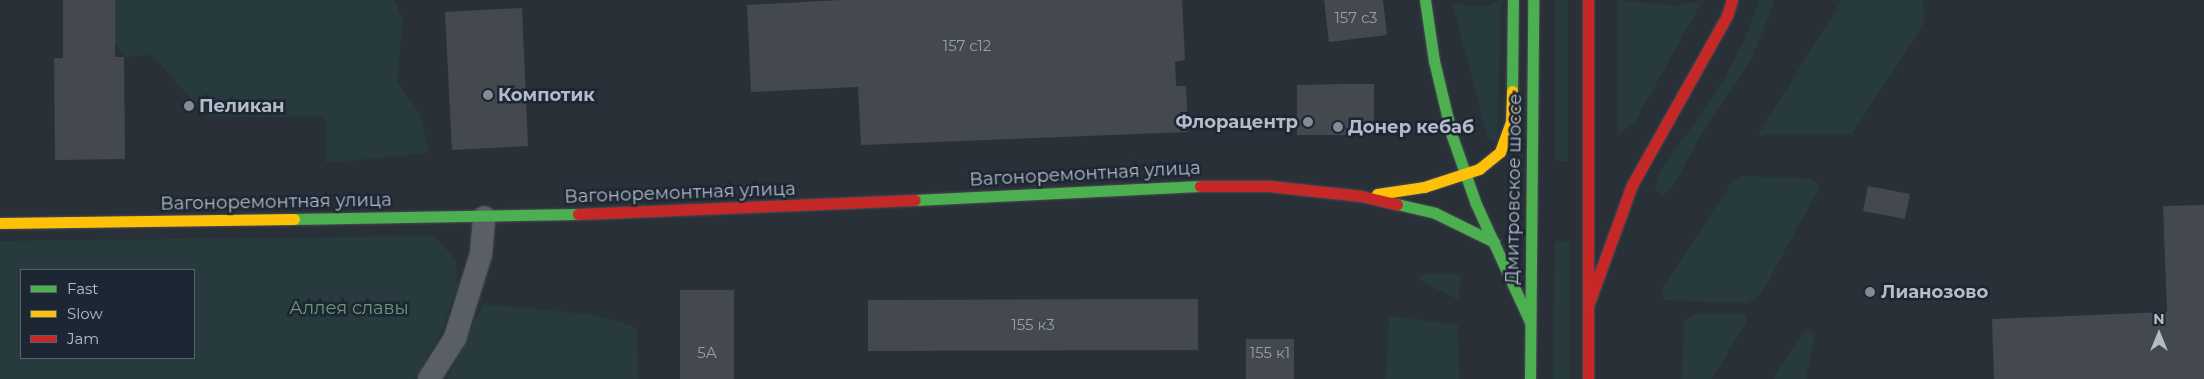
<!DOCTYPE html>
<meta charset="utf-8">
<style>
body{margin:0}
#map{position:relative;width:2204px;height:379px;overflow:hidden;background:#2a3038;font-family:Montserrat,sans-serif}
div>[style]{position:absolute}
.green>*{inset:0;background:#273a3e}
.building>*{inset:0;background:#444950}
.roads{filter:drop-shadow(0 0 1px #484c53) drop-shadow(0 0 1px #484c53)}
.street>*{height:22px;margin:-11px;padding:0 11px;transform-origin:11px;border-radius:11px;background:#5a5e66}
.fast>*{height:11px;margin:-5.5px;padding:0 5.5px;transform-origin:5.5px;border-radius:5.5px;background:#4caf50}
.slow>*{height:11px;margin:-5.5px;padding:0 5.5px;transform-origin:5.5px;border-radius:5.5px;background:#ffc107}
.jam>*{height:11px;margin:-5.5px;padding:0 5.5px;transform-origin:5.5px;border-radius:5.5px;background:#c62828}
.dots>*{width:14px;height:14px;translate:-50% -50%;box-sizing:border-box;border:2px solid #1d2633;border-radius:50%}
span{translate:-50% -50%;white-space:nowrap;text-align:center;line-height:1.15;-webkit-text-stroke:5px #1d2633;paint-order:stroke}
.number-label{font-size:15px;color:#989fab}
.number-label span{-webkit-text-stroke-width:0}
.poi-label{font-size:18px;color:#b4bcc9;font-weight:700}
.left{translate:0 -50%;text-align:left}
.right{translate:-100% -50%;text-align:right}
.street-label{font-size:18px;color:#b4bcc9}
.park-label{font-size:18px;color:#6b9a76}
.legend{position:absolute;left:20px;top:269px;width:175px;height:90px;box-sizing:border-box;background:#1d2633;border:1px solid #59626f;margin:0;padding:6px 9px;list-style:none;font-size:15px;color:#b4bcc9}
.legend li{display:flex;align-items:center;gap:10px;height:25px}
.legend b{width:25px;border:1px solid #59626f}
.north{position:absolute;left:2134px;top:309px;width:50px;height:50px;-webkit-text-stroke:4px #1d2633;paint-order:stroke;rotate:0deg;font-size:14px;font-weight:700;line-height:20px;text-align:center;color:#b4bcc9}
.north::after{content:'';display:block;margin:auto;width:18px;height:22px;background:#b4bcc9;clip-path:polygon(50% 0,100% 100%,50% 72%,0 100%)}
</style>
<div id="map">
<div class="green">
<div style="clip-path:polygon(115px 0,394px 0,403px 20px,397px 82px,421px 115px,429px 153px,326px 163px,326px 117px,207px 116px,152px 55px,124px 57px,115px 43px)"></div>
<div style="clip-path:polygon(1501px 0,1497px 142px,1488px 138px,1452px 2px,1470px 7px,1488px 6px)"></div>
<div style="clip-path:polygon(1555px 0,1568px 0,1568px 161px,1555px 161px)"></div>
<div style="clip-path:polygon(1618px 0,1679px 6px,1703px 0,1634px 123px,1618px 135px)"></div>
<div style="clip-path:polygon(1759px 0,1775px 0,1752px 58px,1702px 132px,1678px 178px,1669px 191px,1662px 195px,1655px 190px,1660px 173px,1724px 79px,1746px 37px)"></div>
<div style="clip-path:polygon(1842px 0,1922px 0,1925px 12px,1923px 24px,1852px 134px,1758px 135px)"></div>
<div style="clip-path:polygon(1743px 176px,1812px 179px,1820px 187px,1761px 294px,1746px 303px,1663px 300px,1663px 288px,1731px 183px)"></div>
<div style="clip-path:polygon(evenodd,435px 236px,456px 261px,457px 286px,444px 326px,415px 379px,0 379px,0 241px,435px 236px,21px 270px,194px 270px,194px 358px,21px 358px,21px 270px)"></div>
<div style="clip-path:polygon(1555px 241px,1569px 242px,1569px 379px,1553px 379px)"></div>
<div style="clip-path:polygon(1421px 274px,1460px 274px,1459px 300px,1424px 283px,1419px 279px)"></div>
<div style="clip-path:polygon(483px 304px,597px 315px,637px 328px,638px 379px,447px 379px)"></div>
<div style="clip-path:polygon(1695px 314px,1742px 314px,1746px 317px,1746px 322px,1712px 379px,1682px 379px,1684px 321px)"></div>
<div style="clip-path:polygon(1389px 316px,1458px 325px,1459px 379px,1386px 379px)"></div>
<div style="clip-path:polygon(1806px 329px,1815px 333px,1806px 379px,1773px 379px)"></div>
</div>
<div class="building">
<div style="clip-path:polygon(63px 0,115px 0,115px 57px,124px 57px,125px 159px,55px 160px,54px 58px,63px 58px)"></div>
<div style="clip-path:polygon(841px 0,1182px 0,1185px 60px,1175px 62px,1176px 86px,1186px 86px,1188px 132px,861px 145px,858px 87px,751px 92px,747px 5px)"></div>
<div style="clip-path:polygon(1324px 0,1383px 0,1387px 35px,1329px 42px)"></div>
<div style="clip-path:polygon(522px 8px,528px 146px,452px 150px,445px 12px)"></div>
<div style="clip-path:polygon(1345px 84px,1374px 84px,1374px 135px,1297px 135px,1297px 85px)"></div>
<div style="clip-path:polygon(1868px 186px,1910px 194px,1905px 219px,1863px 211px)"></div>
<div style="clip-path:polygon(2204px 205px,2204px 379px,1994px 379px,1992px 319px,2167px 312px,2163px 206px)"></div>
<div style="clip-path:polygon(680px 290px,734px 290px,734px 379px,680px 379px)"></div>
<div style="clip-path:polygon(1198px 299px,1198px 350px,868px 351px,868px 300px)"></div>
<div style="clip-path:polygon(1246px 339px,1294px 339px,1294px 379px,1246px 379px)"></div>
</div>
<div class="roads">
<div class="street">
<div style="left:429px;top:379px;width:49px;rotate:-57.6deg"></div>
<div style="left:455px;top:338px;width:88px;rotate:-72.8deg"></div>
<div style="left:481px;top:254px;width:37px;rotate:-85deg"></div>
</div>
<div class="fast">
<div style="left:1425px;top:0;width:62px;rotate:81.6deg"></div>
<div style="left:1434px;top:61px;width:77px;rotate:76.5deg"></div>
<div style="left:1452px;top:136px;width:72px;rotate:70.6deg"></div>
<div style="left:1476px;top:204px;width:130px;rotate:65.4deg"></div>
<div style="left:1512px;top:91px;width:91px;rotate:-89.4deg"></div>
<div style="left:915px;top:200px;width:285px;rotate:-2.8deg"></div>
<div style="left:1397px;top:204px;width:39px;rotate:13deg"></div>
<div style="left:1435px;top:213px;width:66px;rotate:26.2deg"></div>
<div style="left:294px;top:219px;width:284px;rotate:-1deg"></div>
<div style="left:1530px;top:379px;width:379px;rotate:-89.5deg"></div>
</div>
<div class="slow">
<div style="left:1377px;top:194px;width:48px;rotate:-8.5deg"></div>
<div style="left:1424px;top:187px;width:58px;rotate:-18.1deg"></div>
<div style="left:1479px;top:169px;width:27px;rotate:-39deg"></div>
<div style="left:1500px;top:152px;width:32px;rotate:-70deg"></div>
<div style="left:1511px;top:122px;width:31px;rotate:-88deg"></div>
<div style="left:0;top:223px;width:294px;rotate:-0.8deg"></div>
</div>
<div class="jam">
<div style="left:1588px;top:0;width:379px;rotate:90deg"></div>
<div style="left:1200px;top:186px;width:69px"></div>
<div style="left:1269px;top:186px;width:93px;rotate:6.2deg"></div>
<div style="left:1361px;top:196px;width:37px;rotate:13deg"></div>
<div style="left:578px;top:214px;width:337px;rotate:-2.4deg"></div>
<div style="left:1589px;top:303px;width:126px;rotate:-70deg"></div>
<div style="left:1632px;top:185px;width:194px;rotate:-60.7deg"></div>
<div style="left:1727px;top:16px;width:17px;rotate:-73deg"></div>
</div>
</div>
<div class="dots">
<div style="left:488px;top:95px;background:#848b96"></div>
<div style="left:189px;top:106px;background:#848b96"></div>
<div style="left:1308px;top:122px;background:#848b96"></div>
<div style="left:1338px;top:127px;background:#848b96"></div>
<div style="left:1870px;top:292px;background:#848b96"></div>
</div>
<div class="number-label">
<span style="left:1356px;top:18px">157 с3</span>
<span style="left:967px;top:46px">157 с12</span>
<span style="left:1033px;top:325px">155 к3</span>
<span style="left:707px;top:353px">5А</span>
<span style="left:1270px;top:353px">155 к1</span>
</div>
<div class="poi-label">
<span class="left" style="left:498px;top:95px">Компотик</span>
<span class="left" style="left:199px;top:106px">Пеликан</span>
<span class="right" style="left:1298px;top:122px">Флорацентр</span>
<span class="left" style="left:1348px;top:127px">Донер кебаб</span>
<span class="left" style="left:1881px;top:292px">Лианозово</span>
</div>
<div class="street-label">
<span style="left:1085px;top:174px;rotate:-3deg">Вагоноремонтная улица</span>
<span style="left:1514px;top:189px;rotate:-89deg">Дмитровское шоссе</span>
<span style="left:680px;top:193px;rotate:-2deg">Вагоноремонтная улица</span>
<span style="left:276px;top:202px;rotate:-1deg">Вагоноремонтная улица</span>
</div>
<div class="park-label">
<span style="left:349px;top:308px">Аллея славы</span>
</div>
<ul class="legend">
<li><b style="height:6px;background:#4caf50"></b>Fast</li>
<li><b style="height:6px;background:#ffc107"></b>Slow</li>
<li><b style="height:6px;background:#c62828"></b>Jam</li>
</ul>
<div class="north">N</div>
</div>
